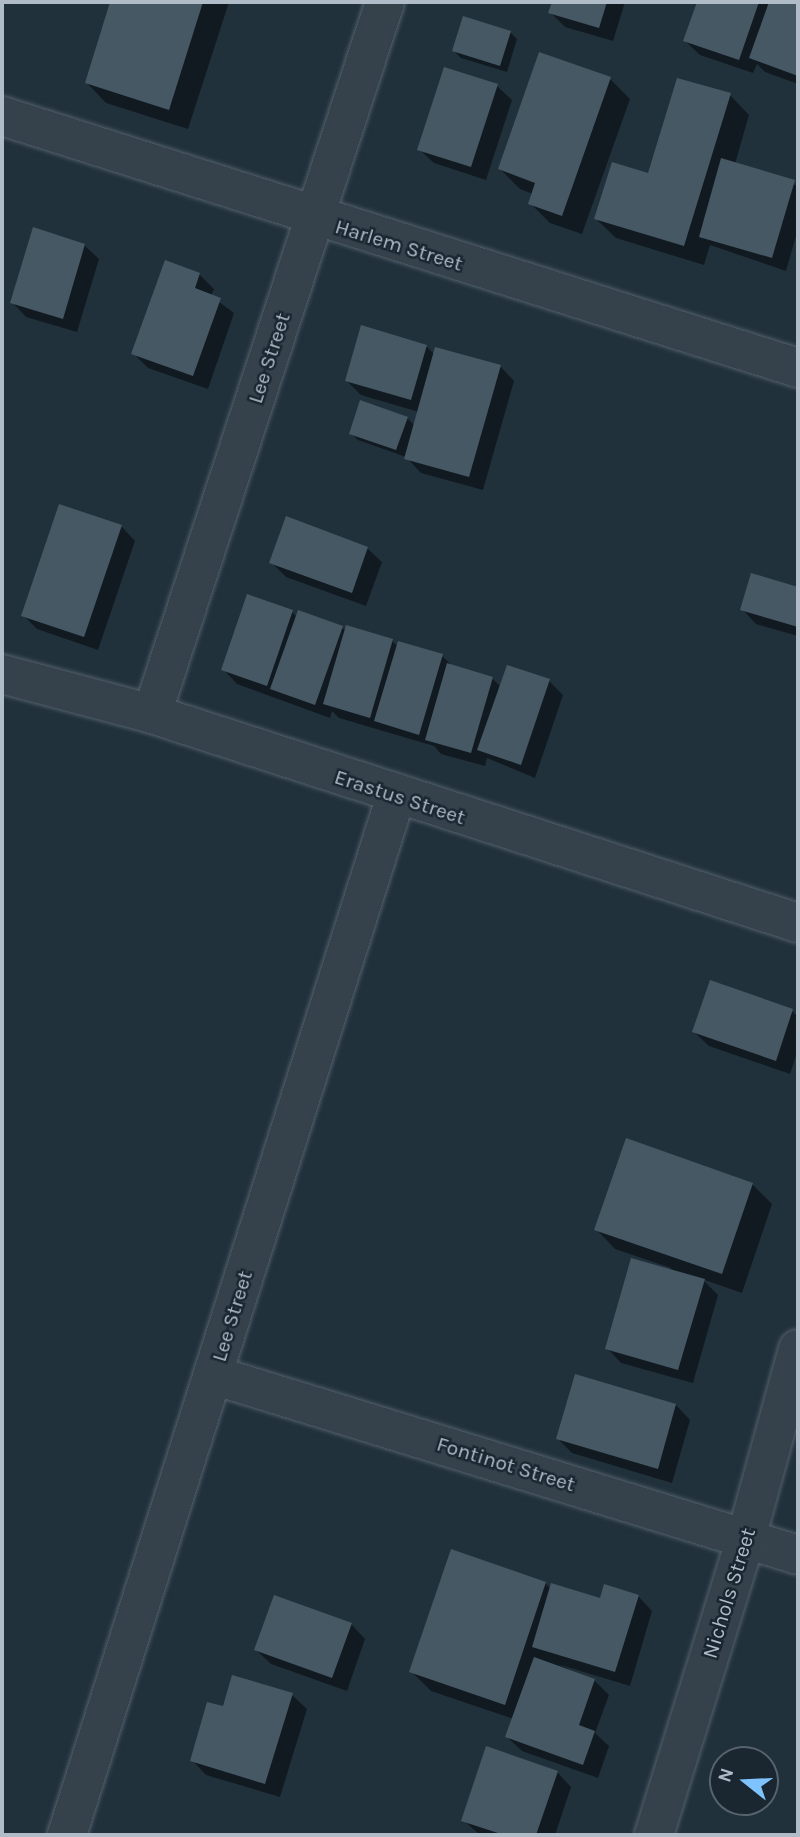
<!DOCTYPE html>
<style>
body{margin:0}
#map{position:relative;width:800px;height:1837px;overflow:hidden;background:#21313c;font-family:Karla,sans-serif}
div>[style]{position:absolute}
.shadow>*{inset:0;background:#0007}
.building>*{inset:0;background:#475865}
.roads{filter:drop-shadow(0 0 2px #53606a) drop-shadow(0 0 2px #53606a)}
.street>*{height:38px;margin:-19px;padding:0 19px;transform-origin:19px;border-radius:19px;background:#35424c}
span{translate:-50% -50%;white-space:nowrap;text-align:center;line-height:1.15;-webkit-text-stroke:5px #1a2731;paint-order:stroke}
.street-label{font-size:21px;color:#b0bdc8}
.frame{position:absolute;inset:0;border:4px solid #b0bdc8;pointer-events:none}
.north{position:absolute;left:709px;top:1746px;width:70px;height:70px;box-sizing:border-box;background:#1a2731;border:2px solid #56636d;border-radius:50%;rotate:288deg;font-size:19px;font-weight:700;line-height:28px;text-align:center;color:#b0bdc8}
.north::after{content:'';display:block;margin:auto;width:24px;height:32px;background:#7fc3fe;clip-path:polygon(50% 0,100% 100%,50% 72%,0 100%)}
</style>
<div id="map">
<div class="shadow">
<div style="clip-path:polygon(112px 2px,229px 2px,188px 129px,106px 103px,87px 83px)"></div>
<div style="clip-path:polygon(553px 2px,625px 2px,613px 41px,565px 27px,550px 12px)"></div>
<div style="clip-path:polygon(699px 2px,798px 2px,798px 84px,765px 72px,757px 64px,753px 73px,700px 55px,685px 41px)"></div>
<div style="clip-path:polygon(510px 32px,517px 39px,507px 72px,461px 58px,454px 51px)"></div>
<div style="clip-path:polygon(610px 79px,630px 99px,582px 234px,550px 223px,530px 203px,533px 194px,520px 189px,500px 169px)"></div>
<div style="clip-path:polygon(497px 86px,512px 100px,486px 180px,434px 163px,419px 149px)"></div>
<div style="clip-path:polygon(730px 95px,749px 115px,735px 164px,798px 186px,798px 229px,786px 271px,710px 245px,704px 265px,616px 238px,596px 219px,649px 175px)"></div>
<div style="clip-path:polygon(84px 245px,99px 259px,77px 332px,26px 317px,12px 302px)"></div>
<div style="clip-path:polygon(166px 262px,200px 275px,214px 289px,211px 296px,234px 313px,208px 389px,148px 368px,133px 353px)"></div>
<div style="clip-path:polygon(426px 346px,435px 355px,500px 366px,514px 381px,483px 490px,421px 473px,406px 457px,358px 440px,351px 433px,407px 418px,415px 426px,419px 412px,361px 395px,347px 381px)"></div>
<div style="clip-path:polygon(121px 526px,135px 541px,98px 650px,37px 629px,23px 615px)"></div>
<div style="clip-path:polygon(367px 548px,382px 562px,366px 606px,286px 577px,271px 562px)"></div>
<div style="clip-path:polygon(752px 576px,798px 589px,798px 636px,756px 624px,742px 609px)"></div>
<div style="clip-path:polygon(292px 612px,297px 617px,392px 641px,398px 647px,442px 656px,454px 667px,492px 678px,501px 687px,549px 681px,563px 695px,535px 778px,487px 758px,485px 766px,441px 754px,434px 746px,339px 718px,332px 711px,330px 718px,237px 684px,223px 669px)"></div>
<div style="clip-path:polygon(792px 1011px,798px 1017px,798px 1050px,790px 1074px,709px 1046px,694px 1032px)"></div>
<div style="clip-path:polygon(752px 1184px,772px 1204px,742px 1293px,702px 1279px,718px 1295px,693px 1383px,621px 1363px,607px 1348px,671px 1268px,615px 1249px,596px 1229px)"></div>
<div style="clip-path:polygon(676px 1405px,690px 1420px,672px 1483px,572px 1453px,558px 1439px)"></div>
<div style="clip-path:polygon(545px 1583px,551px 1589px,602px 1600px,638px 1596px,652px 1611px,630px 1686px,557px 1664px,594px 1680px,609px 1695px,595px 1733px,609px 1746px,598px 1778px,522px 1751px,507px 1737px,514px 1719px,431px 1691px,411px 1671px)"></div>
<div style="clip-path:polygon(351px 1624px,365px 1639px,347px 1691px,271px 1664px,256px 1650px)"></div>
<div style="clip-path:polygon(292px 1695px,307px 1709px,280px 1797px,206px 1775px,192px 1760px,224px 1708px)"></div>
<div style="clip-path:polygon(557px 1772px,571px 1787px,555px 1835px,480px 1835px,463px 1820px)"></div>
</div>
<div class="building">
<div style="clip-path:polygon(110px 2px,203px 2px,169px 110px,85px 83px)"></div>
<div style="clip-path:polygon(552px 2px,607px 2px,599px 28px,548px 13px)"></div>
<div style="clip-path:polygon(697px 2px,759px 2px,739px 60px,683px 41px)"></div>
<div style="clip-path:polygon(769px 2px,798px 2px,798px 76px,749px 58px)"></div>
<div style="clip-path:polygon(463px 16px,511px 31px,500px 66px,452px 51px)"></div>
<div style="clip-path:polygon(539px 52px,611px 77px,562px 216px,528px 204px,535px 183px,498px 169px)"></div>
<div style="clip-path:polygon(444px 67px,498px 84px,471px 167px,417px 150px)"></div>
<div style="clip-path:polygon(677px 78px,731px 93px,684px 246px,594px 219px,612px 162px,648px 173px)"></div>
<div style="clip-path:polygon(721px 158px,795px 180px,772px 258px,699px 237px)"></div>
<div style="clip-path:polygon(33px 227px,85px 244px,63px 319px,10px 303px)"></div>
<div style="clip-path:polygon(165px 260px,200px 273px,195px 288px,221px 298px,193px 376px,131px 354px)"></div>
<div style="clip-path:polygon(361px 325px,427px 345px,411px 400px,345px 381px)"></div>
<div style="clip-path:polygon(435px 347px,501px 365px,469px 477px,404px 459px)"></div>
<div style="clip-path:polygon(360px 400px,408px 417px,396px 450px,349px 434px)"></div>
<div style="clip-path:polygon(59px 504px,122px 525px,84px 637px,21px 616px)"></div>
<div style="clip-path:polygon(286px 516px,368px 547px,352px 593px,269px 563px)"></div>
<div style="clip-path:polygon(751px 573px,798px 587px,798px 627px,740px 610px)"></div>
<div style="clip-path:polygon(247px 594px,293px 610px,267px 686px,221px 670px)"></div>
<div style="clip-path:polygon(298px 610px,343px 626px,315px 705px,270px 689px)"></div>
<div style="clip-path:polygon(346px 625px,393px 639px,370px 718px,323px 704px)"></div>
<div style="clip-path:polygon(398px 641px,443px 654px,419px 735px,374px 721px)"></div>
<div style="clip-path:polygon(447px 663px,493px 677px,471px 753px,425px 740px)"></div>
<div style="clip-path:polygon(507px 665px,550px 679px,521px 765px,477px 750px)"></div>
<div style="clip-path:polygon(710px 980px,793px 1009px,776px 1061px,692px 1032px)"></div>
<div style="clip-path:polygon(626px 1138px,753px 1183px,722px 1274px,594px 1230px)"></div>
<div style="clip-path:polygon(631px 1258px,705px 1279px,678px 1370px,605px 1349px)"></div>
<div style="clip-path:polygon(575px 1374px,676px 1404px,658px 1469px,556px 1439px)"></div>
<div style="clip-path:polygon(451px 1549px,546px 1582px,505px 1705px,409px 1672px)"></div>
<div style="clip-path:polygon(551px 1583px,600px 1598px,604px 1584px,639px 1595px,615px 1672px,532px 1647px)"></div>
<div style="clip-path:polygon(274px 1595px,352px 1623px,332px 1678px,254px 1650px)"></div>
<div style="clip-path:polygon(534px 1657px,595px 1679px,579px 1725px,595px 1731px,583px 1765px,505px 1737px)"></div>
<div style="clip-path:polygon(232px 1675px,293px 1693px,265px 1784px,190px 1761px,207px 1702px,223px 1706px)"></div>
<div style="clip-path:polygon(486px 1746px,558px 1771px,536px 1835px,504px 1835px,461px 1821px)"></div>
</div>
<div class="roads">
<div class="street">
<div style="left:2px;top:116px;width:835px;rotate:17.57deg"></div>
<div style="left:2px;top:674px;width:155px;rotate:14.9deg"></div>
<div style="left:152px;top:714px;width:679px;rotate:17.93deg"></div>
<div style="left:152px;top:714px;width:749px;rotate:-71.88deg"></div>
<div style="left:213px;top:1375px;width:612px;rotate:17.1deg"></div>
<div style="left:67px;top:1835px;width:1090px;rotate:-72.43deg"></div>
<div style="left:654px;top:1835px;width:311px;rotate:-72.8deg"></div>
<div style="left:746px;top:1538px;width:196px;rotate:-74.6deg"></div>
</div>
</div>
<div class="street-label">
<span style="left:399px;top:245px;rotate:17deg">Harlem Street</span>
<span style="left:269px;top:358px;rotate:-72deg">Lee Street</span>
<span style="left:400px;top:797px;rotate:18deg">Erastus Street</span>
<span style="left:232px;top:1316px;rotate:-73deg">Lee Street</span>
<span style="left:506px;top:1464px;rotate:17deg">Fontinot Street</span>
<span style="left:729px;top:1593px;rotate:-73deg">Nichols Street</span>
</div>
<div class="frame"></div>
<div class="north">N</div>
</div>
